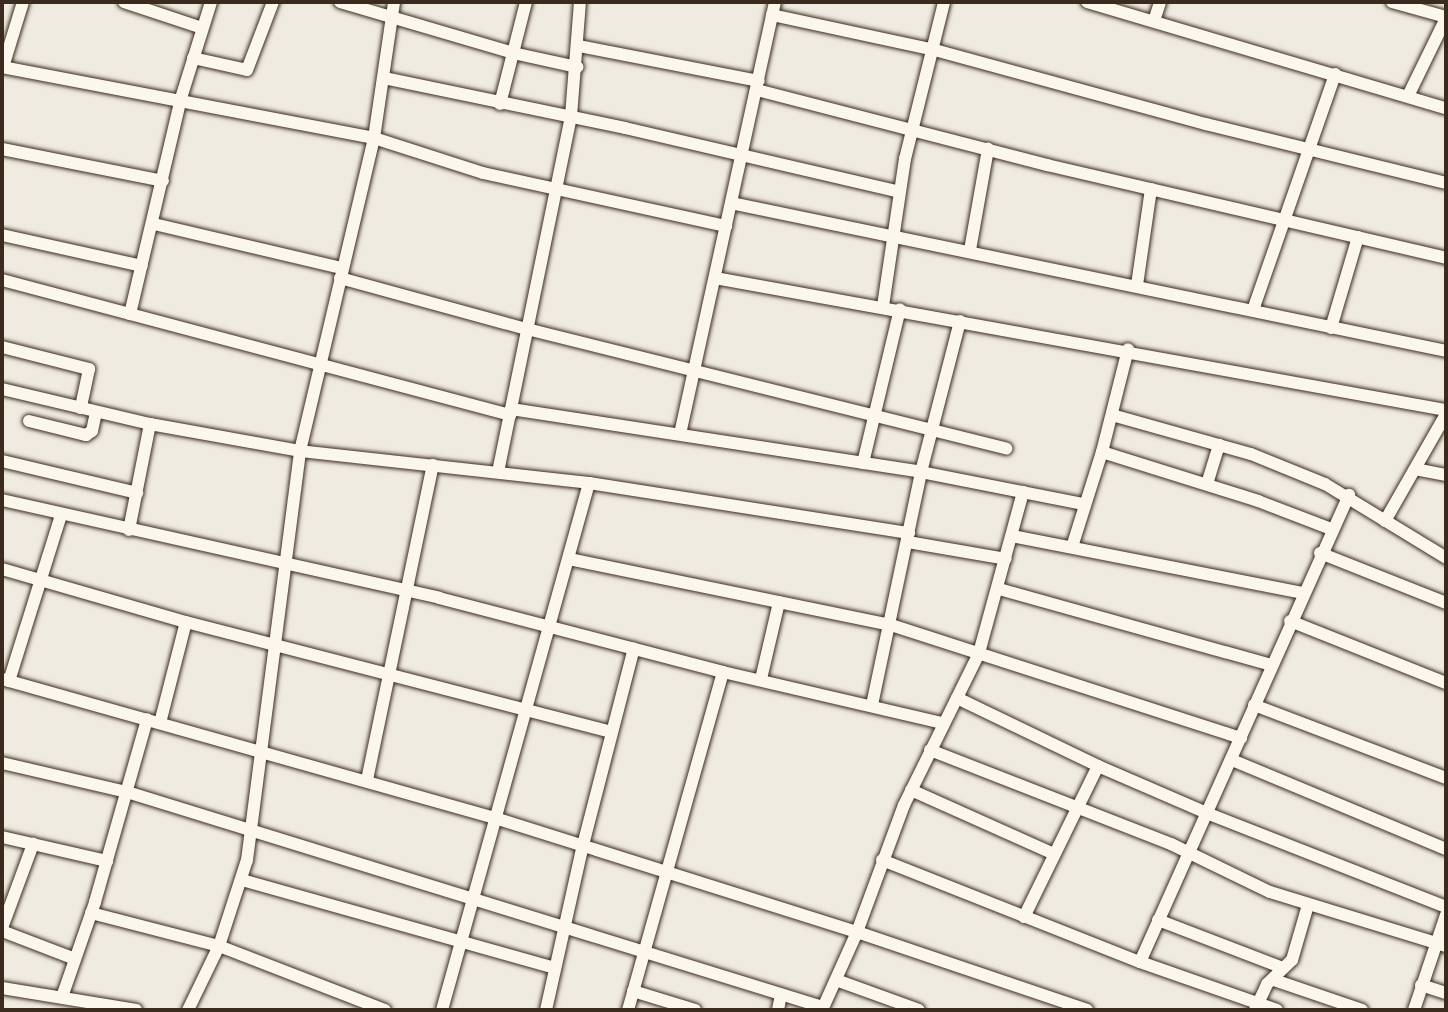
<!DOCTYPE html>
<style>
body{margin:0}
#map{position:relative;width:1448px;height:1012px;overflow:hidden;background:#f0ebe0;font-family:"Playpen Sans",sans-serif}
div>[style]{position:absolute}
.roads{filter:drop-shadow(0 0 2px #3b2a1e) drop-shadow(0 0 2px #3b2a1e)}
.minor>*{height:12px;margin:-6px;padding:0 6px;transform-origin:6px;border-radius:6px;background:#fbf7ec}
span{translate:-50% -50%;white-space:nowrap;text-align:center;line-height:1.15;-webkit-text-stroke:8px #fbf7ec;paint-order:stroke}
.frame{position:absolute;inset:0;border:4px solid #3b2a1e;pointer-events:none}
</style>
<div id="map">
<div class="roads">
<div class="minor">
<div style="left:124px;top:2px;width:82px;rotate:18.4deg"></div>
<div style="left:340px;top:2px;width:180px;rotate:16.4deg"></div>
<div style="left:513px;top:53px;width:66px;rotate:12.3deg"></div>
<div style="left:1087px;top:2px;width:374px;rotate:16.5deg"></div>
<div style="left:1392px;top:2px;width:56px;rotate:15.5deg"></div>
<div style="left:772px;top:15px;width:167px;rotate:12.1deg"></div>
<div style="left:935px;top:50px;width:281px;rotate:15.3deg"></div>
<div style="left:1206px;top:124px;width:247px;rotate:13.8deg"></div>
<div style="left:1154px;top:21px;width:20px;rotate:-72deg"></div>
<div style="left:579px;top:46px;width:183px;rotate:11deg"></div>
<div style="left:193px;top:58px;width:55px;rotate:12.5deg"></div>
<div style="left:247px;top:70px;width:73px;rotate:-69.1deg"></div>
<div style="left:2px;top:67px;width:379px;rotate:10.8deg"></div>
<div style="left:374px;top:138px;width:114px;rotate:17.8deg"></div>
<div style="left:483px;top:173px;width:249px;rotate:12.3deg"></div>
<div style="left:3px;top:67px;width:68px;rotate:-72.9deg"></div>
<div style="left:384px;top:78px;width:246px;rotate:11.7deg"></div>
<div style="left:625px;top:128px;width:281px;rotate:13.1deg"></div>
<div style="left:757px;top:90px;width:300px;rotate:14.5deg"></div>
<div style="left:1047px;top:165px;width:410px;rotate:13.1deg"></div>
<div style="left:1408px;top:96px;width:87px;rotate:-64deg"></div>
<div style="left:500px;top:104px;width:105px;rotate:-75.7deg"></div>
<div style="left:2px;top:149px;width:164px;rotate:11.2deg"></div>
<div style="left:731px;top:203px;width:730px;rotate:11.69deg"></div>
<div style="left:154px;top:224px;width:193px;rotate:13.2deg"></div>
<div style="left:2px;top:235px;width:143px;rotate:12.5deg"></div>
<div style="left:970px;top:250px;width:103px;rotate:-79.9deg"></div>
<div style="left:340px;top:278px;width:194px;rotate:15.3deg"></div>
<div style="left:527px;top:329px;width:494px;rotate:14deg"></div>
<div style="left:715px;top:278px;width:743px;rotate:10.24deg"></div>
<div style="left:2px;top:280px;width:526px;rotate:14.88deg"></div>
<div style="left:1137px;top:285px;width:97px;rotate:-81.7deg"></div>
<div style="left:883px;top:306px;width:149px;rotate:-81.5deg"></div>
<div style="left:905px;top:159px;width:162px;rotate:-76deg"></div>
<div style="left:1253px;top:310px;width:250px;rotate:-70.8deg"></div>
<div style="left:130px;top:314px;width:222px;rotate:-76.7deg"></div>
<div style="left:181px;top:98px;width:101px;rotate:-72.6deg"></div>
<div style="left:1331px;top:328px;width:95px;rotate:-73.5deg"></div>
<div style="left:2px;top:347px;width:90px;rotate:14.2deg"></div>
<div style="left:89px;top:369px;width:40px;rotate:102deg"></div>
<div style="left:2px;top:389px;width:152px;rotate:13.3deg"></div>
<div style="left:150px;top:424px;width:152px;rotate:10.2deg"></div>
<div style="left:300px;top:451px;width:291px;rotate:6.3deg"></div>
<div style="left:589px;top:483px;width:324px;rotate:8.9deg"></div>
<div style="left:511px;top:409px;width:415px;rotate:8.7deg"></div>
<div style="left:921px;top:472px;width:165px;rotate:11.2deg"></div>
<div style="left:1112px;top:415px;width:144px;rotate:15.7deg"></div>
<div style="left:1251px;top:454px;width:80px;rotate:22.1deg"></div>
<div style="left:1325px;top:484px;width:142px;rotate:31.4deg"></div>
<div style="left:29px;top:421px;width:59px;rotate:13.8deg"></div>
<div style="left:86px;top:435px;width:7px;rotate:-34deg"></div>
<div style="left:92px;top:431px;width:19px;rotate:-78deg"></div>
<div style="left:680px;top:434px;width:442px;rotate:-77.6deg"></div>
<div style="left:1102px;top:452px;width:164px;rotate:17.4deg"></div>
<div style="left:1258px;top:501px;width:78px;rotate:21deg"></div>
<div style="left:2px;top:461px;width:139px;rotate:13.3deg"></div>
<div style="left:863px;top:463px;width:158px;rotate:-76.5deg"></div>
<div style="left:1415px;top:469px;width:32px;rotate:11deg"></div>
<div style="left:498px;top:472px;width:363px;rotate:-78.4deg"></div>
<div style="left:571px;top:116px;width:114px;rotate:-85.5deg"></div>
<div style="left:1207px;top:484px;width:41px;rotate:-72.9deg"></div>
<div style="left:2px;top:500px;width:448px;rotate:12.6deg"></div>
<div style="left:439px;top:598px;width:293px;rotate:14.6deg"></div>
<div style="left:723px;top:672px;width:226px;rotate:13.1deg"></div>
<div style="left:1385px;top:521px;width:123px;rotate:-60.3deg"></div>
<div style="left:129px;top:530px;width:108px;rotate:-78.8deg"></div>
<div style="left:1012px;top:536px;width:297px;rotate:11.1deg"></div>
<div style="left:908px;top:542px;width:99px;rotate:9.8deg"></div>
<div style="left:1072px;top:547px;width:100px;rotate:-72.5deg"></div>
<div style="left:1102px;top:452px;width:106px;rotate:-75.8deg"></div>
<div style="left:1320px;top:553px;width:136px;rotate:21.6deg"></div>
<div style="left:569px;top:559px;width:329px;rotate:11.6deg"></div>
<div style="left:891px;top:625px;width:368px;rotate:17.9deg"></div>
<div style="left:2px;top:569px;width:191px;rotate:16.1deg"></div>
<div style="left:186px;top:622px;width:439px;rotate:14.5deg"></div>
<div style="left:999px;top:589px;width:282px;rotate:15.6deg"></div>
<div style="left:1290px;top:621px;width:168px;rotate:21.7deg"></div>
<div style="left:2px;top:679px;width:512px;rotate:15.75deg"></div>
<div style="left:495px;top:818px;width:380px;rotate:17.5deg"></div>
<div style="left:857px;top:932px;width:243px;rotate:18.7deg"></div>
<div style="left:761px;top:679px;width:79px;rotate:-76.8deg"></div>
<div style="left:9px;top:681px;width:174px;rotate:-72.6deg"></div>
<div style="left:957px;top:698px;width:157px;rotate:25.7deg"></div>
<div style="left:1098px;top:766px;width:121px;rotate:23.4deg"></div>
<div style="left:1209px;top:814px;width:255px;rotate:21.4deg"></div>
<div style="left:872px;top:705px;width:238px;rotate:-78.1deg"></div>
<div style="left:921px;top:472px;width:156px;rotate:-75.5deg"></div>
<div style="left:1254px;top:705px;width:205px;rotate:20.8deg"></div>
<div style="left:160px;top:723px;width:104px;rotate:-75.6deg"></div>
<div style="left:930px;top:750px;width:259px;rotate:21.3deg"></div>
<div style="left:1171px;top:844px;width:110px;rotate:25.9deg"></div>
<div style="left:1270px;top:892px;width:184px;rotate:17.1deg"></div>
<div style="left:1232px;top:760px;width:232px;rotate:22.6deg"></div>
<div style="left:2px;top:763px;width:128px;rotate:13.1deg"></div>
<div style="left:127px;top:792px;width:728px;rotate:17.17deg"></div>
<div style="left:367px;top:780px;width:322px;rotate:-78.2deg"></div>
<div style="left:911px;top:790px;width:157px;rotate:24.1deg"></div>
<div style="left:2px;top:837px;width:108px;rotate:12.9deg"></div>
<div style="left:882px;top:860px;width:277px;rotate:21.6deg"></div>
<div style="left:1140px;top:962px;width:145px;rotate:19.3deg"></div>
<div style="left:242px;top:880px;width:325px;rotate:15.7deg"></div>
<div style="left:91px;top:913px;width:132px;rotate:14.5deg"></div>
<div style="left:219px;top:946px;width:178px;rotate:21.1deg"></div>
<div style="left:1024px;top:917px;width:168px;rotate:-63.9deg"></div>
<div style="left:1158px;top:920px;width:134px;rotate:21deg"></div>
<div style="left:2px;top:928px;width:90px;rotate:-69.7deg"></div>
<div style="left:2px;top:931px;width:78px;rotate:21deg"></div>
<div style="left:1140px;top:962px;width:512px;rotate:-65.89deg"></div>
<div style="left:836px;top:980px;width:88px;rotate:19.9deg"></div>
<div style="left:1274px;top:980px;width:93px;rotate:18.8deg"></div>
<div style="left:1421px;top:985px;width:26px;rotate:18deg"></div>
<div style="left:2px;top:988px;width:136px;rotate:9.3deg"></div>
<div style="left:633px;top:991px;width:65px;rotate:17deg"></div>
<div style="left:62px;top:997px;width:101px;rotate:-70.8deg"></div>
<div style="left:95px;top:902px;width:190px;rotate:-74.1deg"></div>
<div style="left:188px;top:1010px;width:71px;rotate:-64.2deg"></div>
<div style="left:219px;top:946px;width:90px;rotate:-72deg"></div>
<div style="left:247px;top:860px;width:412px;rotate:-82.6deg"></div>
<div style="left:300px;top:451px;width:322px;rotate:-76.7deg"></div>
<div style="left:374px;top:138px;width:137px;rotate:-81.6deg"></div>
<div style="left:442px;top:1010px;width:547px;rotate:-74.41deg"></div>
<div style="left:546px;top:1010px;width:169px;rotate:-77.4deg"></div>
<div style="left:583px;top:845px;width:203px;rotate:-75.5deg"></div>
<div style="left:628px;top:1010px;width:351px;rotate:-74.3deg"></div>
<div style="left:778px;top:1010px;width:16px;rotate:-79deg"></div>
<div style="left:822px;top:1010px;width:85px;rotate:-65.8deg"></div>
<div style="left:857px;top:932px;width:135px;rotate:-69.7deg"></div>
<div style="left:904px;top:805px;width:169px;rotate:-63.7deg"></div>
<div style="left:979px;top:653px;width:167px;rotate:-74.7deg"></div>
<div style="left:1255px;top:1010px;width:29px;rotate:-65deg"></div>
<div style="left:1267px;top:984px;width:35px;rotate:-44deg"></div>
<div style="left:1292px;top:960px;width:57px;rotate:-73.8deg"></div>
<div style="left:1414px;top:1010px;width:100px;rotate:-71.4deg"></div>
</div>
</div>
<div class="frame"></div>
</div>
